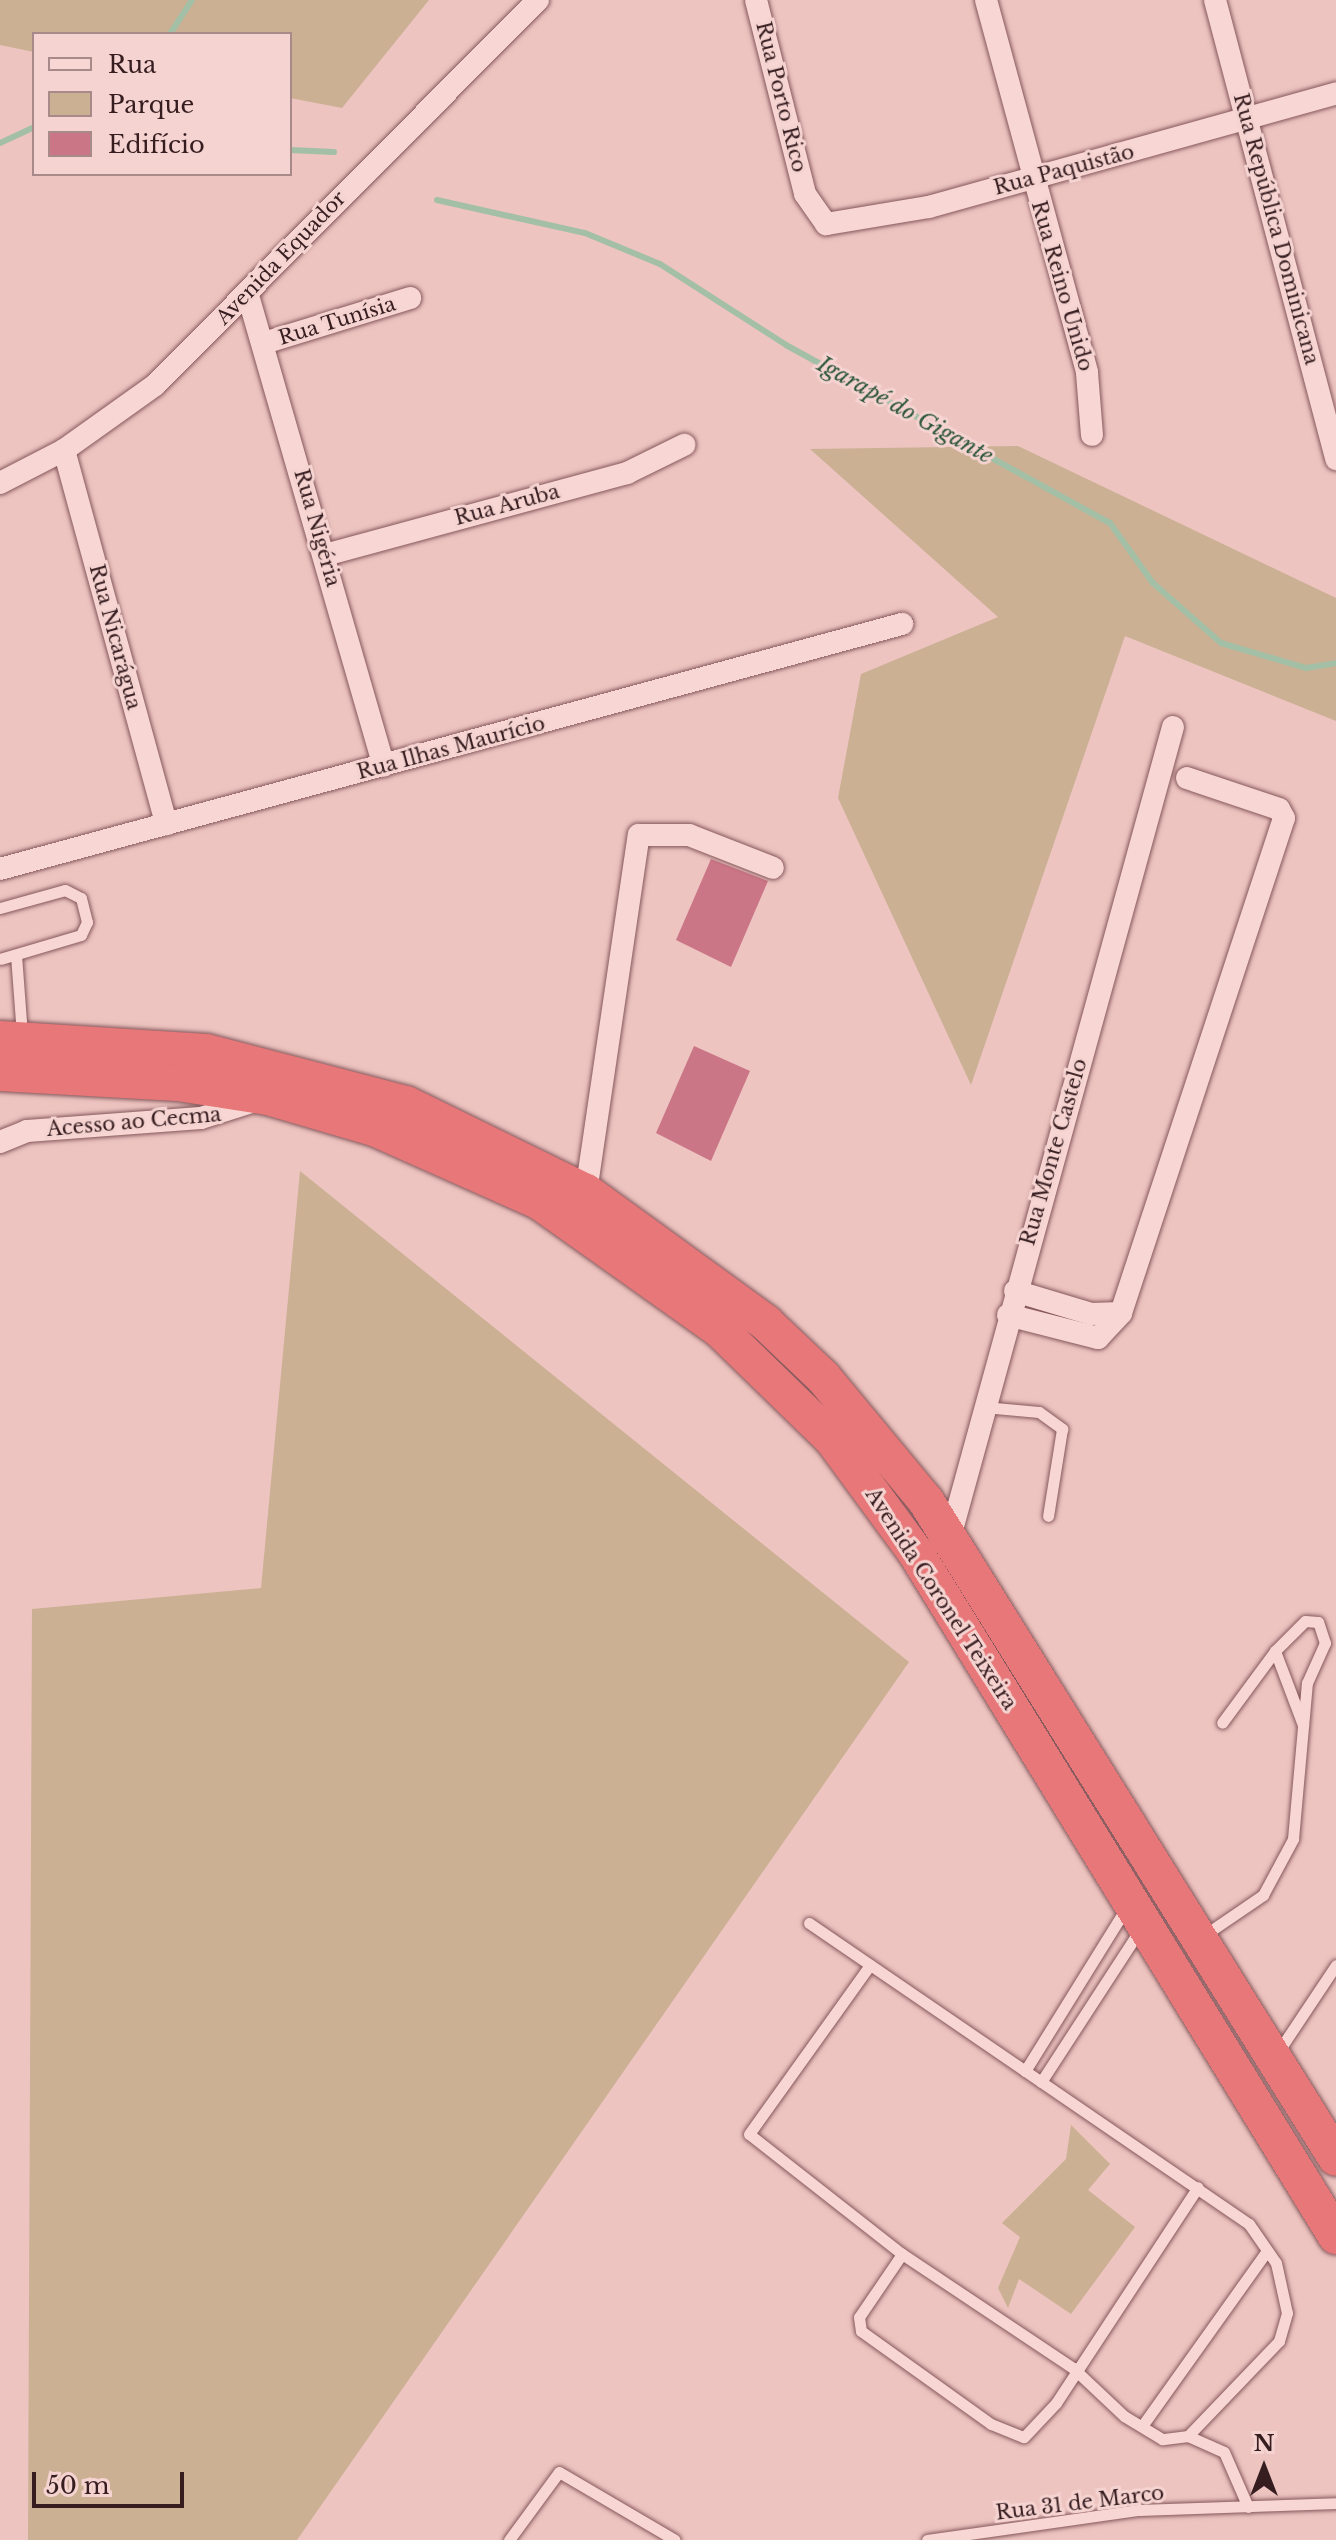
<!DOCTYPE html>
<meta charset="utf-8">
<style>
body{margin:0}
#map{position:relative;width:1336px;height:2540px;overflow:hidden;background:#edc4c0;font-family:"Libre Baskerville",serif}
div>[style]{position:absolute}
.green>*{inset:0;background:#cbb094}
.stream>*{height:6px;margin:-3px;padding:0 3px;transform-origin:3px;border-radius:3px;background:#a3bfa5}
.building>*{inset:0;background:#cb7687}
.roads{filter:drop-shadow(0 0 2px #86585c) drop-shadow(0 0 2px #86585c)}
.service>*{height:11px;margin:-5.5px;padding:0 5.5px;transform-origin:5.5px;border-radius:5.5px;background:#f8d6d3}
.minor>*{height:22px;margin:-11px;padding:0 11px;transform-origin:11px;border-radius:11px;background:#f8d6d3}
.trunk>*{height:36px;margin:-18px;padding:0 18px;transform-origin:18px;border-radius:18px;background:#e77778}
span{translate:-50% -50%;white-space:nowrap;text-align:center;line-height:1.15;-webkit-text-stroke:6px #f5d3d0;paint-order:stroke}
.street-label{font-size:20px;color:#361d20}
.water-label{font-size:22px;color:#2c5639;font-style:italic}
.legend{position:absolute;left:32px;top:32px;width:260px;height:144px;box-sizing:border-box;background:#f5d3d0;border:2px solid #a98a8a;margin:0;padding:10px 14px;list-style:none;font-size:24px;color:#361d20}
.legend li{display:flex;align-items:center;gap:16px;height:40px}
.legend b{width:40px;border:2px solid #a98a8a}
.north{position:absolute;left:1224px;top:2428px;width:80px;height:80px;-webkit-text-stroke:6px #f5d3d0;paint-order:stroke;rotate:0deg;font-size:22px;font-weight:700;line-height:32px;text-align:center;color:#361d20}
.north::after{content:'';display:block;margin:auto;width:28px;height:36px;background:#361d20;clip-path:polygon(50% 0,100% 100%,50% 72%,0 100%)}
.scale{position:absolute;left:32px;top:2472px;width:152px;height:36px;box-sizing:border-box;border:4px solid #361d20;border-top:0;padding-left:10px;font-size:24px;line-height:28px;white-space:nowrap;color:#361d20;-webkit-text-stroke:6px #f5d3d0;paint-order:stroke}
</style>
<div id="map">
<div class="green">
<div style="clip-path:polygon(0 0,429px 0,342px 108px,290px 98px,290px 34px,34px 34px,34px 52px,0 45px)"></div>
<div style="clip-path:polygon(1018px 446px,1336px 598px,1336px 721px,1125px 636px,971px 1085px,838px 798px,861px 674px,998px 617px,810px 449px)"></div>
<div style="clip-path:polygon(300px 1171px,909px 1662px,297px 2540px,28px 2540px,32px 1609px,261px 1588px)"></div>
<div style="clip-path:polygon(1071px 2125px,1110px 2164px,1088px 2190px,1135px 2227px,1071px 2314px,1019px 2279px,1008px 2308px,998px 2288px,1020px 2237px,1002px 2223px,1066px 2159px)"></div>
</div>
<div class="stream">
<div style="left:170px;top:34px;width:40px;rotate:-57.1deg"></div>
<div style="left:0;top:143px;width:38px;rotate:-25deg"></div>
<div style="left:290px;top:150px;width:44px;rotate:2.6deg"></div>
<div style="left:437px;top:200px;width:152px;rotate:12.6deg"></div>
<div style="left:585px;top:233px;width:81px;rotate:22.5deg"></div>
<div style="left:660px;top:264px;width:150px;rotate:32.7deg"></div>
<div style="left:786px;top:345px;width:370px;rotate:28.8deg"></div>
<div style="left:1110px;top:523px;width:74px;rotate:54.4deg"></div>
<div style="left:1153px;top:583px;width:91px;rotate:41.4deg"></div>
<div style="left:1221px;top:643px;width:89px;rotate:16.4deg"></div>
<div style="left:1306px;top:668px;width:30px;rotate:-9deg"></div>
</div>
<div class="building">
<div style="clip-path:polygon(711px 859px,768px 881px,731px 967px,676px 940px)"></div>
<div style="clip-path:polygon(694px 1046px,750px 1071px,711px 1161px,656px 1133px)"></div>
</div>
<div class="roads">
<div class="service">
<div style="left:0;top:908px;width:67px;rotate:-15.5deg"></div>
<div style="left:65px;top:890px;width:18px;rotate:27deg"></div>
<div style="left:81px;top:898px;width:25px;rotate:76deg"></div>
<div style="left:87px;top:922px;width:14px;rotate:115deg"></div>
<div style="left:81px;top:935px;width:84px;rotate:163.5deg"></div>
<div style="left:16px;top:955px;width:80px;rotate:85.7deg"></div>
<div style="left:984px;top:1407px;width:55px;rotate:5.2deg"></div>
<div style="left:1039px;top:1412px;width:29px;rotate:36deg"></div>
<div style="left:1062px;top:1429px;width:88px;rotate:99.1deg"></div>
<div style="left:1275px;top:1651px;width:79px;rotate:69.3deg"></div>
<div style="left:809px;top:1923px;width:533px;rotate:34.38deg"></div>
<div style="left:1249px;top:2224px;width:47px;rotate:55.3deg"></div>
<div style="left:1276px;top:2263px;width:51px;rotate:77.6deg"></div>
<div style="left:1287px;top:2313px;width:29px;rotate:106deg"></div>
<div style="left:1279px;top:2341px;width:132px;rotate:133.8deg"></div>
<div style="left:1188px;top:2436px;width:26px;rotate:173deg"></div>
<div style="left:1162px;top:2439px;width:44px;rotate:-148.8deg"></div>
<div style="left:1124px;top:2416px;width:70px;rotate:-136.7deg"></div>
<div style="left:1073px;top:2368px;width:206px;rotate:-146.3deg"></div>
<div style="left:902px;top:2254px;width:194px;rotate:-141.9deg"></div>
<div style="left:749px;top:2134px;width:208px;rotate:-54.4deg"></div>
<div style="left:1203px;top:1936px;width:73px;rotate:-34.3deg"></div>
<div style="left:1263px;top:1895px;width:64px;rotate:-61.8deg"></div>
<div style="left:1293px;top:1839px;width:157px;rotate:-84.9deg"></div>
<div style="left:1307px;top:1683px;width:44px;rotate:-65.8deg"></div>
<div style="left:1325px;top:1643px;width:22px;rotate:-108deg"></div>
<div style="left:1318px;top:1622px;width:13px;rotate:-176deg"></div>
<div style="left:1305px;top:1621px;width:42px;rotate:135deg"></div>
<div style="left:1275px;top:1651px;width:89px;rotate:126.4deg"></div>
<div style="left:1276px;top:2055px;width:108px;rotate:-56.3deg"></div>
<div style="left:1025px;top:2071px;width:192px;rotate:-58.2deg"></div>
<div style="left:1041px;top:2082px;width:184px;rotate:-57deg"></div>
<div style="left:902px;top:2254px;width:76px;rotate:124.3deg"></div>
<div style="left:859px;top:2317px;width:14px;rotate:82deg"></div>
<div style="left:861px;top:2331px;width:160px;rotate:35.6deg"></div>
<div style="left:991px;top:2424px;width:35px;rotate:22deg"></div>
<div style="left:1024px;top:2437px;width:47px;rotate:-46.7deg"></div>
<div style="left:1056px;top:2403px;width:258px;rotate:-56.7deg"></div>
<div style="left:1142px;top:2426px;width:215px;rotate:-54.5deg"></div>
<div style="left:1188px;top:2436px;width:39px;rotate:24deg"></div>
<div style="left:1224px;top:2452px;width:60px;rotate:66.4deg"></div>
<div style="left:509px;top:2540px;width:84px;rotate:-53.7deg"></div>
<div style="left:559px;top:2472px;width:134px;rotate:30.4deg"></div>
<div style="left:927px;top:2540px;width:214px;rotate:-8.1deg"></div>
<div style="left:1139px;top:2510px;width:197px;rotate:-2deg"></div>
</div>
<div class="minor">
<div style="left:756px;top:0;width:200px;rotate:75.8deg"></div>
<div style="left:805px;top:194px;width:37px;rotate:55deg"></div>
<div style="left:826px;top:224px;width:104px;rotate:-9.4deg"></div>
<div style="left:929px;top:207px;width:423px;rotate:-15.6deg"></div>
<div style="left:986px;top:0;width:386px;rotate:74.8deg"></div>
<div style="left:1087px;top:373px;width:62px;rotate:85.4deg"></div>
<div style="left:1215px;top:0;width:475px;rotate:75.2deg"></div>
<div style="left:247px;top:292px;width:493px;rotate:73.9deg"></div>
<div style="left:264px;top:343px;width:153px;rotate:-17.1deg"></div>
<div style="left:64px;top:450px;width:388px;rotate:74.7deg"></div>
<div style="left:0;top:483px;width:72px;rotate:-27.3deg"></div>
<div style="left:64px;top:450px;width:112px;rotate:-35.5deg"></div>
<div style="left:155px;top:385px;width:543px;rotate:-45.15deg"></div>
<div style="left:325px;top:555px;width:313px;rotate:-15.2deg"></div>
<div style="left:627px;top:473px;width:64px;rotate:-26.2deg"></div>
<div style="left:0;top:869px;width:935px;rotate:-15.2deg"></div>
<div style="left:0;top:1142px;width:29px;rotate:-22deg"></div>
<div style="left:27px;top:1131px;width:174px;rotate:-4.3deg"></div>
<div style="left:201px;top:1118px;width:66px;rotate:-17.6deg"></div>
<div style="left:586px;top:1192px;width:361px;rotate:-81.6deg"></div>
<div style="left:639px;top:835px;width:50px"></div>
<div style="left:689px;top:835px;width:90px;rotate:21.4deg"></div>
<div style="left:1015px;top:1291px;width:79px;rotate:16.8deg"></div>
<div style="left:1091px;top:1314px;width:30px;rotate:-2deg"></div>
<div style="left:1008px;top:1315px;width:93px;rotate:14.3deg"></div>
<div style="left:1098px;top:1338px;width:34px;rotate:-47deg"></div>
<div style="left:1121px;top:1313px;width:521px;rotate:-71.77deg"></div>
<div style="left:1284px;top:818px;width:10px;rotate:-119deg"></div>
<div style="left:1279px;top:809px;width:97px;rotate:-161.4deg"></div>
<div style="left:950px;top:1537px;width:840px;rotate:-74.61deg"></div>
</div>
<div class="trunk">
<div style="left:0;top:1039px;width:206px;rotate:3.6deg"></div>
<div style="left:206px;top:1052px;width:207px;rotate:14.6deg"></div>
<div style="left:406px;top:1104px;width:200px;rotate:26.1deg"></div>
<div style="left:586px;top:1192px;width:223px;rotate:36deg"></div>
<div style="left:766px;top:1323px;width:79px;rotate:43.5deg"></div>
<div style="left:823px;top:1377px;width:161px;rotate:50.3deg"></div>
<div style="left:926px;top:1501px;width:774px;rotate:58.03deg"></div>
<div style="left:0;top:1073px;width:178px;rotate:3.2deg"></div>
<div style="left:178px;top:1083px;width:91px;rotate:8.8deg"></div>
<div style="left:268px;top:1097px;width:110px;rotate:16.3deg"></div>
<div style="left:374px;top:1128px;width:182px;rotate:24deg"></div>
<div style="left:540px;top:1202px;width:221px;rotate:35.4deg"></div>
<div style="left:720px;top:1330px;width:158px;rotate:44.2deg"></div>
<div style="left:833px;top:1440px;width:140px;rotate:53.7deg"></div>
<div style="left:916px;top:1553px;width:802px;rotate:58.41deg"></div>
</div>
</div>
<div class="street-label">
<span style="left:781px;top:97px;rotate:76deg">Rua Porto Rico</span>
<span style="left:1064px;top:170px;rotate:-15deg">Rua Paquistão</span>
<span style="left:1276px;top:229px;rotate:75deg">Rua República Dominicana</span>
<span style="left:281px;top:258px;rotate:-46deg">Avenida Equador</span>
<span style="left:1062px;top:286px;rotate:74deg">Rua Reino Unido</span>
<span style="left:337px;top:321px;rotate:-17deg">Rua Tunísia</span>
<span style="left:507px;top:505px;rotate:-15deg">Rua Aruba</span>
<span style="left:317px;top:528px;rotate:74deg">Rua Nigéria</span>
<span style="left:115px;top:637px;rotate:75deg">Rua Nicarágua</span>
<span style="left:451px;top:748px;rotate:-15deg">Rua Ilhas Maurício</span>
<span style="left:134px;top:1122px;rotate:-5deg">Acesso ao Cecma</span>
<span style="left:1054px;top:1152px;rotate:-74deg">Rua Monte Castelo</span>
<span style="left:941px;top:1599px;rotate:57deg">Avenida Coronel Teixeira</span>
<span style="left:1080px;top:2503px;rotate:-7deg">Rua 31 de Marco</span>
</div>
<div class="water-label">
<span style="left:905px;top:410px;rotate:29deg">Igarapé do Gigante</span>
</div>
<ul class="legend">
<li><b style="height:10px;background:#f8d6d3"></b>Rua</li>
<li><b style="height:22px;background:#cbb094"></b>Parque</li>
<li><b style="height:22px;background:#cb7687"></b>Edifício</li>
</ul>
<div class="north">N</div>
<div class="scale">50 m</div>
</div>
